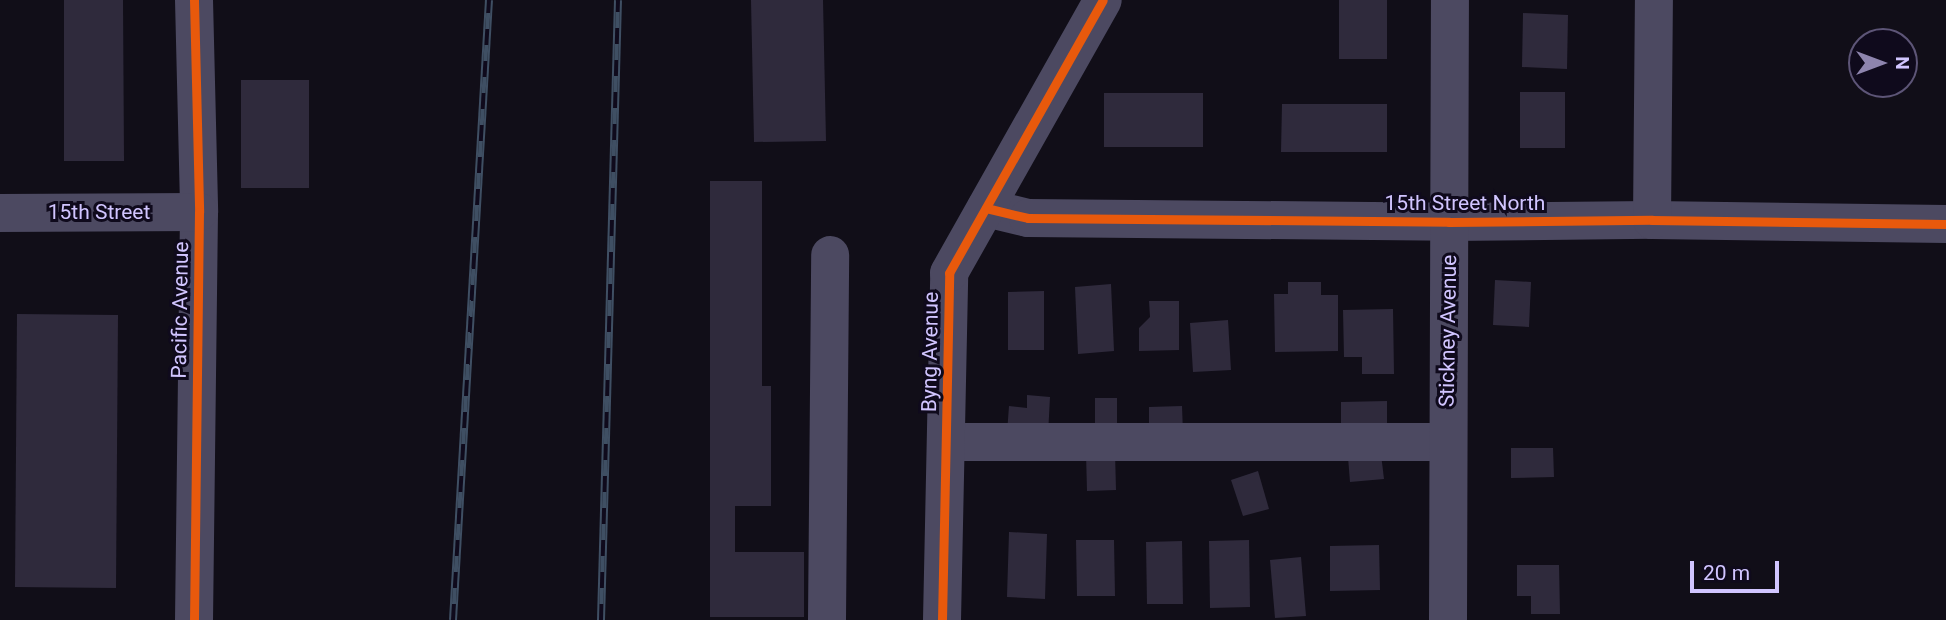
<!DOCTYPE html>
<style>
body{margin:0}
#map{position:relative;width:1946px;height:620px;overflow:hidden;background:#110e18;font-family:Roboto,sans-serif}
div>[style]{position:absolute}
.building>*{inset:0;background:#2f2a3c}
.minor>*{height:38px;margin:-19px;padding:0 19px;transform-origin:19px;border-radius:19px;background:#4c4961}
.rail>*{height:8px;margin-top:-4px;transform-origin:0;background:repeating-linear-gradient(90deg,#0f0a1c 0 16px,#3f4f63 0 32px);box-sizing:border-box;border-block:2px solid #3f4f63}
.cycleway>*{height:9px;margin:-4.5px;padding:0 4.5px;transform-origin:4.5px;border-radius:4.5px;background:#e8590c}
span{translate:-50% -50%;white-space:nowrap;text-align:center;line-height:1.15;-webkit-text-stroke:6px #0f0a1c;paint-order:stroke}
.street-label{font-size:21px;color:#d1c5ff}
.north{position:absolute;left:1848px;top:28px;width:70px;height:70px;box-sizing:border-box;background:#0f0a1c;border:2px solid #5d5577;border-radius:50%;rotate:90deg;font-size:19px;font-weight:700;line-height:28px;text-align:center;color:#d1c5ff}
.north::after{content:'';display:block;margin:auto;width:24px;height:32px;background:#8e85ae;clip-path:polygon(50% 0,100% 100%,50% 72%,0 100%)}
.scale{position:absolute;left:1690px;top:561px;width:89px;height:32px;box-sizing:border-box;border:4px solid #d1c5ff;border-top:0;padding-left:9px;font-size:21px;line-height:24px;white-space:nowrap;color:#d1c5ff;-webkit-text-stroke:5px #0f0a1c;paint-order:stroke}
</style>
<div id="map">
<div class="building">
<div style="clip-path:polygon(64px 0,123px 0,124px 161px,64px 161px)"></div>
<div style="clip-path:polygon(751px 0,823px 0,826px 141px,754px 142px)"></div>
<div style="clip-path:polygon(1339px 0,1387px 0,1387px 59px,1339px 59px)"></div>
<div style="clip-path:polygon(1523px 13px,1568px 15px,1567px 69px,1522px 67px)"></div>
<div style="clip-path:polygon(241px 80px,309px 80px,309px 188px,241px 188px)"></div>
<div style="clip-path:polygon(1520px 92px,1565px 92px,1565px 148px,1520px 148px)"></div>
<div style="clip-path:polygon(1104px 93px,1203px 93px,1203px 147px,1104px 147px)"></div>
<div style="clip-path:polygon(1282px 104px,1387px 104px,1387px 152px,1281px 152px)"></div>
<div style="clip-path:polygon(710px 181px,762px 181px,762px 386px,771px 386px,771px 506px,735px 506px,735px 552px,804px 552px,804px 617px,710px 617px)"></div>
<div style="clip-path:polygon(1495px 280px,1531px 282px,1529px 327px,1493px 325px)"></div>
<div style="clip-path:polygon(1288px 282px,1321px 282px,1321px 295px,1338px 295px,1338px 351px,1275px 352px,1274px 294px,1288px 294px)"></div>
<div style="clip-path:polygon(1111px 284px,1114px 351px,1078px 354px,1075px 287px)"></div>
<div style="clip-path:polygon(1044px 291px,1044px 350px,1008px 350px,1008px 292px)"></div>
<div style="clip-path:polygon(1149px 301px,1179px 301px,1179px 350px,1139px 351px,1139px 328px,1150px 317px)"></div>
<div style="clip-path:polygon(1393px 309px,1394px 374px,1362px 374px,1362px 357px,1344px 357px,1343px 310px)"></div>
<div style="clip-path:polygon(17px 314px,118px 315px,116px 588px,15px 587px)"></div>
<div style="clip-path:polygon(1228px 320px,1231px 370px,1193px 372px,1190px 323px)"></div>
<div style="clip-path:polygon(1027px 395px,1050px 397px,1048px 435px,1007px 433px,1009px 406px,1027px 408px)"></div>
<div style="clip-path:polygon(1095px 398px,1117px 398px,1117px 434px,1095px 434px)"></div>
<div style="clip-path:polygon(1387px 401px,1387px 426px,1341px 426px,1341px 402px)"></div>
<div style="clip-path:polygon(1182px 406px,1183px 433px,1149px 434px,1149px 407px)"></div>
<div style="clip-path:polygon(1511px 448px,1553px 448px,1554px 477px,1511px 478px)"></div>
<div style="clip-path:polygon(1115px 452px,1116px 490px,1087px 491px,1086px 453px)"></div>
<div style="clip-path:polygon(1381px 454px,1384px 479px,1350px 482px,1348px 457px)"></div>
<div style="clip-path:polygon(1258px 471px,1269px 509px,1243px 516px,1231px 480px)"></div>
<div style="clip-path:polygon(1009px 532px,1047px 534px,1045px 599px,1007px 597px)"></div>
<div style="clip-path:polygon(1076px 540px,1114px 540px,1115px 596px,1077px 596px)"></div>
<div style="clip-path:polygon(1249px 540px,1250px 607px,1210px 608px,1209px 541px)"></div>
<div style="clip-path:polygon(1182px 541px,1183px 604px,1147px 604px,1146px 542px)"></div>
<div style="clip-path:polygon(1379px 545px,1380px 590px,1330px 591px,1330px 546px)"></div>
<div style="clip-path:polygon(1301px 557px,1306px 616px,1275px 618px,1270px 560px)"></div>
<div style="clip-path:polygon(1517px 565px,1559px 565px,1560px 614px,1531px 614px,1531px 596px,1517px 596px)"></div>
</div>
<div class="minor">
<div style="left:194px;top:0;width:212px;rotate:88.6deg"></div>
<div style="left:199px;top:212px;width:408px;rotate:90.7deg"></div>
<div style="left:986px;top:208px;width:43px;rotate:13.4deg"></div>
<div style="left:1028px;top:218px;width:421px;rotate:0.5deg"></div>
<div style="left:1449px;top:222px;width:203px;rotate:-0.6deg"></div>
<div style="left:1652px;top:220px;width:294px;rotate:0.8deg"></div>
<div style="left:0;top:213px;width:199px;rotate:-0.3deg"></div>
<div style="left:1652px;top:220px;width:220px;rotate:-89.5deg"></div>
<div style="left:946px;top:442px;width:501px"></div>
<div style="left:827px;top:620px;width:365px;rotate:-89.5deg"></div>
<div style="left:942px;top:620px;width:347px;rotate:-88.8deg"></div>
<div style="left:949px;top:273px;width:313px;rotate:-60.6deg"></div>
<div style="left:1448px;top:620px;width:620px;rotate:-89.82deg"></div>
</div>
<div class="rail">
<div style="left:453px;top:620px;width:621px;rotate:-86.68deg"></div>
<div style="left:601px;top:620px;width:620px;rotate:-88.43deg"></div>
</div>
<div class="cycleway">
<div style="left:194px;top:0;width:212px;rotate:88.6deg"></div>
<div style="left:199px;top:212px;width:408px;rotate:90.7deg"></div>
<div style="left:986px;top:208px;width:43px;rotate:13.4deg"></div>
<div style="left:1028px;top:218px;width:421px;rotate:0.5deg"></div>
<div style="left:1449px;top:222px;width:203px;rotate:-0.6deg"></div>
<div style="left:1652px;top:220px;width:294px;rotate:0.8deg"></div>
<div style="left:942px;top:620px;width:347px;rotate:-88.8deg"></div>
<div style="left:949px;top:273px;width:313px;rotate:-60.6deg"></div>
</div>
<div class="street-label">
<span style="left:1465px;top:203px">15th Street North</span>
<span style="left:99px;top:212px">15th Street</span>
<span style="left:180px;top:310px;rotate:-89deg">Pacific Avenue</span>
<span style="left:1448px;top:331px;rotate:-89deg">Stickney Avenue</span>
<span style="left:930px;top:352px;rotate:-89deg">Byng Avenue</span>
</div>
<div class="north">N</div>
<div class="scale">20 m</div>
</div>
